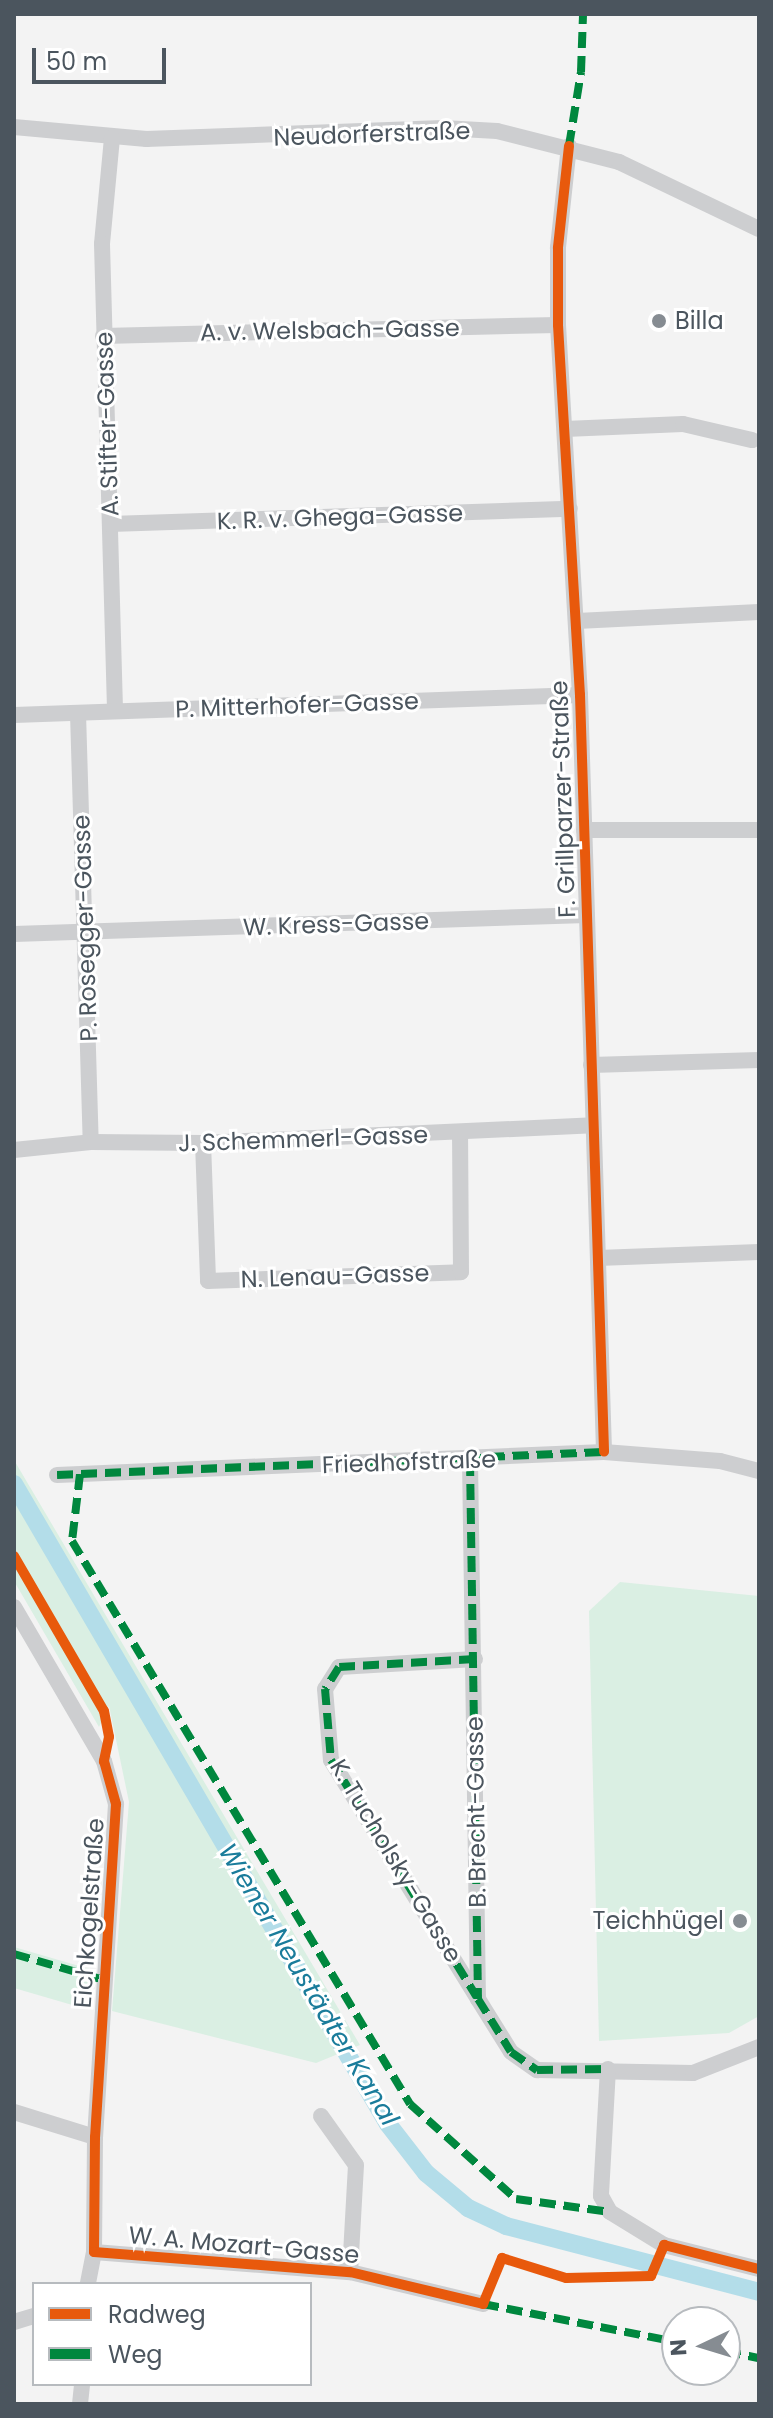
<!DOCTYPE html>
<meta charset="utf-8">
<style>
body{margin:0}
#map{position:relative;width:773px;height:2418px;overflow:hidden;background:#f3f3f3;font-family:Poppins,sans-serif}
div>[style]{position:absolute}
.green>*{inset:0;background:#daefe3}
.canal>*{height:18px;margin:-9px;padding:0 9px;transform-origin:9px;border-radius:9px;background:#b3dde9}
.street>*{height:16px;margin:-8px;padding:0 8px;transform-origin:8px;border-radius:8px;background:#cdced0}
.quiet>*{height:8px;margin-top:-4px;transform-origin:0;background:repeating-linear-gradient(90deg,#00873e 0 16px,transparent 0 24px)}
.cycleway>*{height:10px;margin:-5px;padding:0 5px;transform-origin:5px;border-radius:5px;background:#e8590c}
.dots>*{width:22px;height:22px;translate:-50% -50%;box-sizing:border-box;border:4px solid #fff;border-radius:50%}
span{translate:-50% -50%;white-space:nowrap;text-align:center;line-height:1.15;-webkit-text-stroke:6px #fff;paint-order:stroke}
.street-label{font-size:24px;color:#4b555e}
.poi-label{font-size:24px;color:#4b555e}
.left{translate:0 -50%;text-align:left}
.right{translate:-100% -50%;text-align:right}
.water-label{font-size:26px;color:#1a7c9b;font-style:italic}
.frame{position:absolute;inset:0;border:16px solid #4b555e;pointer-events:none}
.legend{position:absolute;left:32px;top:2282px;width:280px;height:104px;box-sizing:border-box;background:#fff;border:2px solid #b7bbbf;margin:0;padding:10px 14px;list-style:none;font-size:24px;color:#4b555e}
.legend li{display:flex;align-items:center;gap:16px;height:40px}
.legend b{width:40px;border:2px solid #b7bbbf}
.north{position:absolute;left:661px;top:2306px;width:80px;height:80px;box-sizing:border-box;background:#fff;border:2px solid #b7bbbf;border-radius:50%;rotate:266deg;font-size:22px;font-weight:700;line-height:32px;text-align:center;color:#4b555e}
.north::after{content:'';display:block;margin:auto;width:28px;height:36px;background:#868c92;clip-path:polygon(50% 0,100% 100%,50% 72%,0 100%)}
.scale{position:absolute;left:32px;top:48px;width:134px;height:36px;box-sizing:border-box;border:4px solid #4b555e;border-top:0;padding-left:10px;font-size:24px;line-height:28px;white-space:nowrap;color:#4b555e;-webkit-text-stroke:6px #fff;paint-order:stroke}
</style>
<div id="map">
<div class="green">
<div style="clip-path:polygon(14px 1460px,206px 1785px,360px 2045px,316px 2063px,112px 2011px,129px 1802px,109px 1706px,99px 1727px,14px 1581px)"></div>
<div style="clip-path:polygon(620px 1582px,759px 1596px,759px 2016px,729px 2033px,599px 2041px,589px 1611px)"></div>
<div style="clip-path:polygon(14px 1947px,93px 1970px,86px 2009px,14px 1988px)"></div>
</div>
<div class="canal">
<div style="left:14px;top:1484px;width:741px;rotate:59.7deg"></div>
<div style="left:388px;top:2124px;width:62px;rotate:52.2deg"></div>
<div style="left:426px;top:2173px;width:55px;rotate:39.8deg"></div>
<div style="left:468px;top:2208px;width:42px;rotate:25.3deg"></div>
<div style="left:506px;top:2226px;width:261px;rotate:14.6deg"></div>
</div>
<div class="street">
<div style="left:14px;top:127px;width:133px;rotate:5.2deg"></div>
<div style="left:146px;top:139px;width:297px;rotate:-2.1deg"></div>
<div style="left:443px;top:128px;width:54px;rotate:3.2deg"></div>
<div style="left:497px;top:131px;width:126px;rotate:14.3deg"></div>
<div style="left:619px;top:162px;width:155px;rotate:25.6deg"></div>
<div style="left:112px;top:138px;width:106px;rotate:95.4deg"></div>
<div style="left:102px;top:244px;width:467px;rotate:88.4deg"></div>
<div style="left:569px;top:146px;width:103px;rotate:96.2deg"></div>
<div style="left:558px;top:248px;width:77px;rotate:90deg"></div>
<div style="left:558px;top:325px;width:371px;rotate:86.6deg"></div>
<div style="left:580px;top:695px;width:757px;rotate:88.18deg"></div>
<div style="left:103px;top:336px;width:455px;rotate:-1.4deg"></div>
<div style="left:565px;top:429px;width:118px;rotate:-2.4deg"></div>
<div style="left:683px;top:424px;width:71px;rotate:13.1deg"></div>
<div style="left:110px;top:524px;width:460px;rotate:-1.9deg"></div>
<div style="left:577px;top:621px;width:182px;rotate:-2.8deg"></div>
<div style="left:78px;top:713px;width:429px;rotate:88.3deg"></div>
<div style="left:14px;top:715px;width:566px;rotate:-2.02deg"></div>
<div style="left:584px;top:830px;width:175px"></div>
<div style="left:14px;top:934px;width:573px;rotate:-1.9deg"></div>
<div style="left:591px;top:1065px;width:168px;rotate:-1.7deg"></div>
<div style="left:203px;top:1143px;width:138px;rotate:87.9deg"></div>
<div style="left:208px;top:1281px;width:253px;rotate:-2deg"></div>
<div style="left:461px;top:1272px;width:138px;rotate:-90.4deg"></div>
<div style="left:14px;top:1150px;width:77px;rotate:-5.9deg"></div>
<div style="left:91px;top:1142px;width:112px;rotate:0.5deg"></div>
<div style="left:203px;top:1143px;width:390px;rotate:-2.6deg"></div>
<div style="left:598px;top:1258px;width:161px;rotate:-2.1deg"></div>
<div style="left:470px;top:1460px;width:539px;rotate:89.15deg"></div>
<div style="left:478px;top:1999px;width:62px;rotate:58.1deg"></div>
<div style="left:511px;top:2052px;width:32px;rotate:35deg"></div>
<div style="left:537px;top:2070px;width:156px;rotate:1.1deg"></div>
<div style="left:693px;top:2073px;width:71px;rotate:-21.5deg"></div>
<div style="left:57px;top:1475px;width:547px;rotate:-2.41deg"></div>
<div style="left:604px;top:1452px;width:116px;rotate:4.4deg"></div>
<div style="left:720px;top:1461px;width:40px;rotate:14.4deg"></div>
<div style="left:14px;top:1607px;width:178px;rotate:59.7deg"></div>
<div style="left:104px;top:1761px;width:45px;rotate:74.4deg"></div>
<div style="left:116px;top:1804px;width:334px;rotate:93.6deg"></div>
<div style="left:95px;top:2137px;width:115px;rotate:90.5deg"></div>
<div style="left:94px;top:2252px;width:33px;rotate:101deg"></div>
<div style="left:475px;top:1659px;width:136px;rotate:176.6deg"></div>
<div style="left:339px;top:1667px;width:26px;rotate:122deg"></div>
<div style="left:325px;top:1689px;width:71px;rotate:85.2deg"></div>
<div style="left:331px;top:1760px;width:281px;rotate:58.4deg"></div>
<div style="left:608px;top:2069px;width:127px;rotate:93.2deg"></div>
<div style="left:601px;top:2196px;width:18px;rotate:61deg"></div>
<div style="left:610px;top:2212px;width:63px;rotate:31.4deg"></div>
<div style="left:664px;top:2245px;width:98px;rotate:14.2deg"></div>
<div style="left:14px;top:2112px;width:85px;rotate:17.2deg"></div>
<div style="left:321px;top:2116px;width:60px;rotate:54.5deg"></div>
<div style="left:356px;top:2165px;width:107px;rotate:93.2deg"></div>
<div style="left:94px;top:2252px;width:257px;rotate:4.5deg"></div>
<div style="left:350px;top:2272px;width:137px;rotate:13.5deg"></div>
<div style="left:14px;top:2322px;width:21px;rotate:-17deg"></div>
<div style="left:80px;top:2404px;width:20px;rotate:-84deg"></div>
</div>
<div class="quiet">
<div style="left:569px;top:146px;width:75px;rotate:-80.8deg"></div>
<div style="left:581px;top:72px;width:58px;rotate:-88deg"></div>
<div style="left:470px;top:1460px;width:539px;rotate:89.15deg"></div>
<div style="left:478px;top:1999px;width:62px;rotate:58.1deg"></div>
<div style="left:511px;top:2052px;width:32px;rotate:35deg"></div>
<div style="left:537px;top:2070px;width:71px;rotate:-0.8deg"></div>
<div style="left:80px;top:1474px;width:67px;rotate:96.8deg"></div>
<div style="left:72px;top:1541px;width:657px;rotate:59.02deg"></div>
<div style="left:410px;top:2104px;width:142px;rotate:41.9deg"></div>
<div style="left:516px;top:2199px;width:95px;rotate:7.9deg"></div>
<div style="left:57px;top:1475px;width:547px;rotate:-2.41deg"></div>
<div style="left:475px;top:1659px;width:136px;rotate:176.6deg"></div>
<div style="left:339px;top:1667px;width:26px;rotate:122deg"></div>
<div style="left:325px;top:1689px;width:71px;rotate:85.2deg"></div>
<div style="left:331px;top:1760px;width:278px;rotate:58.4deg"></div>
<div style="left:14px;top:1954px;width:94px;rotate:16.1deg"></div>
<div style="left:483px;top:2304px;width:198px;rotate:11.1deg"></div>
<div style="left:725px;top:2351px;width:35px;rotate:12deg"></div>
</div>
<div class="cycleway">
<div style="left:569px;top:146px;width:103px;rotate:96.2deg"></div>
<div style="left:558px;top:248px;width:77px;rotate:90deg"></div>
<div style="left:558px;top:325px;width:371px;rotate:86.6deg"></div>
<div style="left:580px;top:695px;width:757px;rotate:88.18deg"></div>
<div style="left:14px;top:1556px;width:179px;rotate:59.9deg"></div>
<div style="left:104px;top:1711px;width:26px;rotate:79deg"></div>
<div style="left:109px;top:1737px;width:25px;rotate:102deg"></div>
<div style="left:104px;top:1761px;width:45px;rotate:74.4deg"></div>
<div style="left:116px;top:1804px;width:334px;rotate:93.6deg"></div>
<div style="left:95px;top:2137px;width:115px;rotate:90.5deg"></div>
<div style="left:94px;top:2252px;width:257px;rotate:4.5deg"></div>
<div style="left:350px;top:2272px;width:137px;rotate:13.5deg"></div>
<div style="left:483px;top:2304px;width:50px;rotate:-67.6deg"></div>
<div style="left:502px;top:2258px;width:67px;rotate:17.4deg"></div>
<div style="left:566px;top:2278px;width:85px;rotate:-1.3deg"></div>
<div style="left:651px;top:2276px;width:34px;rotate:-67deg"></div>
<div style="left:664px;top:2245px;width:98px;rotate:14.2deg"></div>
</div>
<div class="dots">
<div style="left:659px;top:321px;background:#868c92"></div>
<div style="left:740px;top:1921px;background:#868c92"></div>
</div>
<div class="street-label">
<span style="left:372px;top:134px;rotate:-2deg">Neudorferstraße</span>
<span style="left:330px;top:330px;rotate:-1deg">A. v. Welsbach-Gasse</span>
<span style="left:107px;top:424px;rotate:-92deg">A. Stifter-Gasse</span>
<span style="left:340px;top:517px;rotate:-2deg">K. R. v. Ghega-Gasse</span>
<span style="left:297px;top:705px;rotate:-2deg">P. Mitterhofer-Gasse</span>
<span style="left:563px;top:799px;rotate:-92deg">F. Grillparzer-Straße</span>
<span style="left:336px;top:924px;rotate:-2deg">W. Kress-Gasse</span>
<span style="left:85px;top:928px;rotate:-92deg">P. Rosegger-Gasse</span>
<span style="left:303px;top:1139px;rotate:-2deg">J. Schemmerl-Gasse</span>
<span style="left:335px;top:1276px;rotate:-2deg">N. Lenau-Gasse</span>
<span style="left:409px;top:1462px;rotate:-2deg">Friedhofstraße</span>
<span style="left:476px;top:1812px;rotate:-91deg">B. Brecht-Gasse</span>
<span style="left:396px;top:1861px;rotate:59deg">K. Tucholsky-Gasse</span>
<span style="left:89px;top:1913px;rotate:-86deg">Eichkogelstraße</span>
<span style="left:244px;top:2245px;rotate:5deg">W. A. Mozart-Gasse</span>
</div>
<div class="poi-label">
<span class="left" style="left:675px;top:321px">Billa</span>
<span class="right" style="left:724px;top:1921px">Teichhügel</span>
</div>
<div class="water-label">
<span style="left:308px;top:1985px;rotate:59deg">Wiener Neustädter Kanal</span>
</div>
<div class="frame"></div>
<ul class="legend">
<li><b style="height:10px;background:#e8590c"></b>Radweg</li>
<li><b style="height:10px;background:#00873e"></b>Weg</li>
</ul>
<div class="north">N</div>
<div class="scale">50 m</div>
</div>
